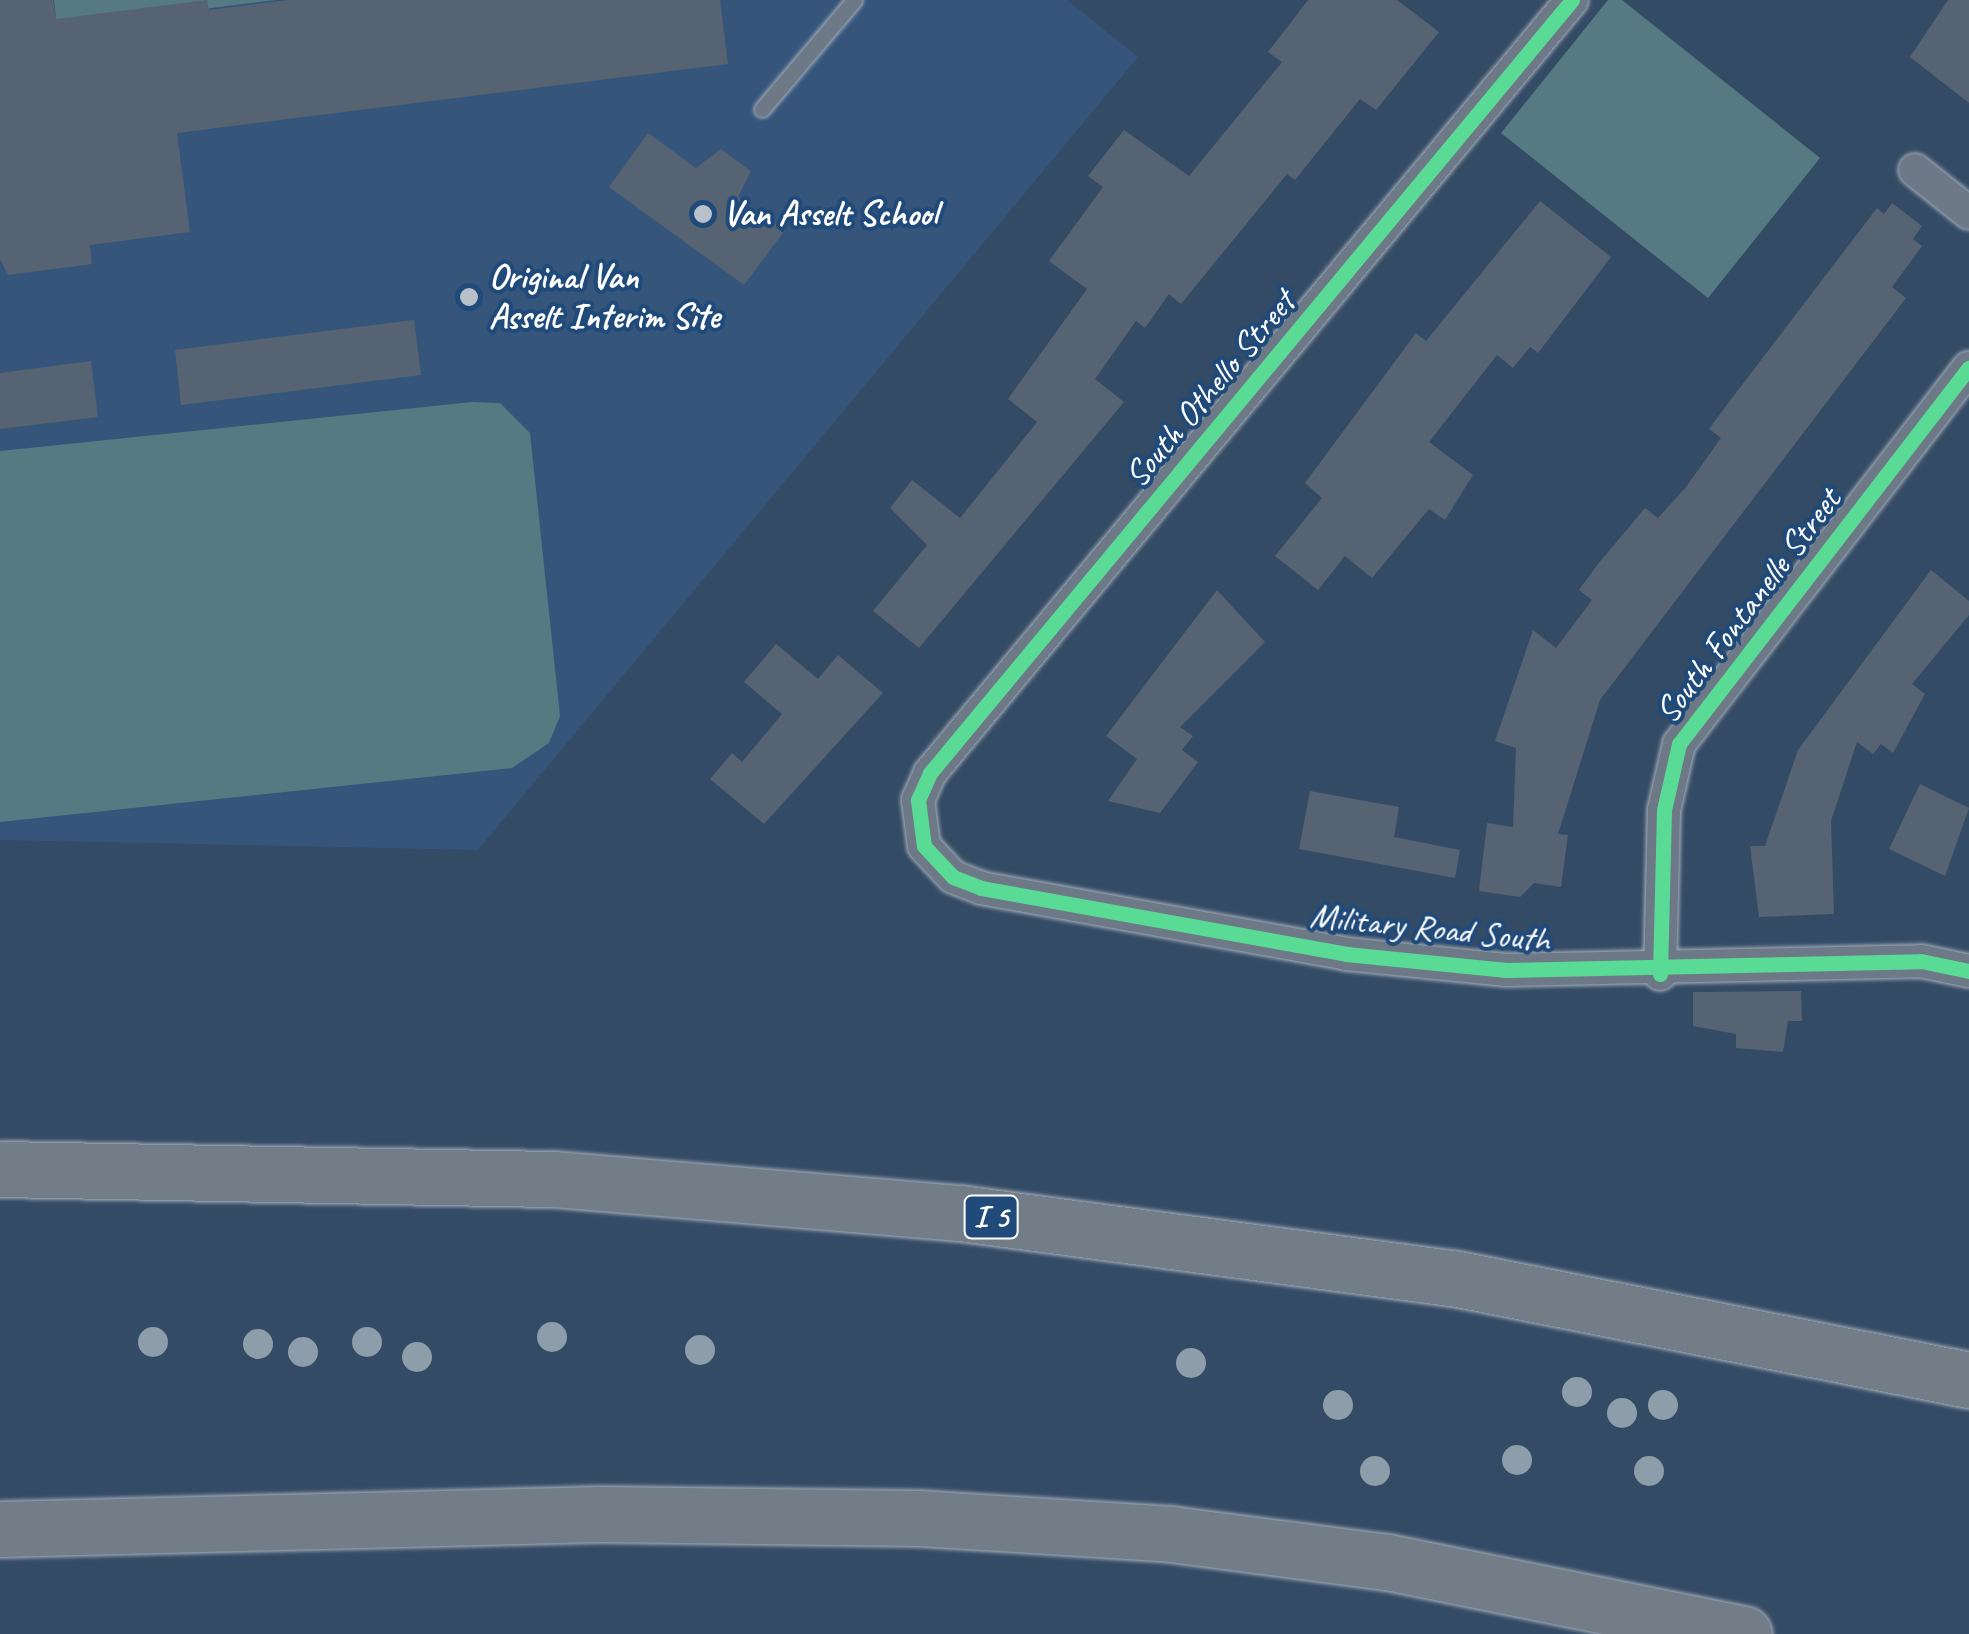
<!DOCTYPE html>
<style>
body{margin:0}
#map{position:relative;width:1969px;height:1634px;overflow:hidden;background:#344b65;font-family:Caveat,sans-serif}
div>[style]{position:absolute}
.built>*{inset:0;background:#35557b}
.green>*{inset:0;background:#567a82}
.building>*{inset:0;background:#566372}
.roads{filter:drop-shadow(0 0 2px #a4aeba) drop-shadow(0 0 2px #a4aeba)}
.service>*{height:15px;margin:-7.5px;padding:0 7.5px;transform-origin:7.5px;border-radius:7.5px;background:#6d7986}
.minor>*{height:32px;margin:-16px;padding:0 16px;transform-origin:16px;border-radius:16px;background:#6d7986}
.motorway>*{height:55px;margin:-27.5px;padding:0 27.5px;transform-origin:27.5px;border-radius:27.5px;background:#727d88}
.cycleway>*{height:15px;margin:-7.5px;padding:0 7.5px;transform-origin:7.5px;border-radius:7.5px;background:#5adb95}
.trees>*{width:30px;height:30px;margin:-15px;border-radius:50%;background:#8d9da9}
.dots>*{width:28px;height:28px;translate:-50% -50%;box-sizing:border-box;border:5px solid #1f4a7a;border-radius:50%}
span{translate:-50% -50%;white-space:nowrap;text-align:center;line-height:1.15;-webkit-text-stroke:8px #1f4a7a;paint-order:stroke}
.shield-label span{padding:2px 8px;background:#1f4a7a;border:2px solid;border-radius:8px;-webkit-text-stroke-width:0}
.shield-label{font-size:32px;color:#fff;font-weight:700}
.poi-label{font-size:35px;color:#fff;font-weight:700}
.left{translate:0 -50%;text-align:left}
.street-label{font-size:35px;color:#fff}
</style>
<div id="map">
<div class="built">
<div style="clip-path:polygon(0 0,1067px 0,1138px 57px,478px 850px,0 840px)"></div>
</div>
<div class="green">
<div style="clip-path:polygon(54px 0,276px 0,57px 27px)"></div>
<div style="clip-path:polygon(1608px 0,1622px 0,1820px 158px,1708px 298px,1501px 133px)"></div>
<div style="clip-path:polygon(472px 402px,500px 403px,530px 433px,560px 716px,549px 743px,512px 768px,0 822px,0 451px)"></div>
</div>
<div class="building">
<div style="clip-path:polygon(0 0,53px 0,56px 19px,207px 0,209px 10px,288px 0,720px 0,728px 64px,177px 133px,190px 232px,90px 245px,92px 264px,8px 275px,0 259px)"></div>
<div style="clip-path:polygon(1308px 0,1397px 0,1439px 32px,1376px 110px,1360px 99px,1295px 180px,1287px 174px,1181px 304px,1169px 294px,1145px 328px,1136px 321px,1095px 379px,1124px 402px,919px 648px,873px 611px,927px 545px,890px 508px,912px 480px,960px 518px,1037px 422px,1008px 399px,1087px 289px,1049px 261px,1103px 187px,1088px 176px,1124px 130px,1189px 176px,1282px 62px,1268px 52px)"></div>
<div style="clip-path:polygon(1948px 0,1969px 0,1969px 103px,1910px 57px)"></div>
<div style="clip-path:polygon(648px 133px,696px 168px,721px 149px,751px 171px,738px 197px,785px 230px,744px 285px,609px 187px)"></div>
<div style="clip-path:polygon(1540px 201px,1611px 257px,1538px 353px,1530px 347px,1513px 368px,1497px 355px,1429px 442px,1473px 475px,1445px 520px,1429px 509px,1372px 578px,1345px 556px,1318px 590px,1275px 556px,1322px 498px,1305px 483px,1416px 333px,1426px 341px)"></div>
<div style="clip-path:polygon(1892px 203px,1922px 226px,1913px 239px,1922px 246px,1892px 287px,1906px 298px,1600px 700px,1558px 834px,1568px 835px,1561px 887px,1534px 883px,1520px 897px,1479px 891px,1487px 823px,1513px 827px,1516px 748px,1495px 741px,1533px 630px,1556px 648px,1592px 600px,1579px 590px,1598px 564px,1645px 508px,1658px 518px,1686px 487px,1721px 438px,1709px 429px,1729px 402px,1877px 208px,1884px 214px)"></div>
<div style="clip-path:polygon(414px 320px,421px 375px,181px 405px,175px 350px)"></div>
<div style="clip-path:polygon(91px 361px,98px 417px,0 429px,0 373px)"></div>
<div style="clip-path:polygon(1931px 570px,1969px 601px,1969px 615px,1912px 684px,1925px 694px,1893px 753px,1881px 744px,1873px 754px,1857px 742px,1831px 821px,1834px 914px,1759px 917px,1750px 846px,1765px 846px,1798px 750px)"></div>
<div style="clip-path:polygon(1217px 590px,1265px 642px,1180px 727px,1193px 736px,1182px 750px,1198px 762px,1160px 813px,1108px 801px,1137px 759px,1106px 736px)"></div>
<div style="clip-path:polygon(776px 644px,818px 679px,838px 655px,883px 693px,764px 824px,710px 779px,732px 753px,742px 762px,782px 714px,744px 682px)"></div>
<div style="clip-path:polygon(1920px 784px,1969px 808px,1945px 876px,1889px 849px)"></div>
<div style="clip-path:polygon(1310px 791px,1399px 807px,1394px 837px,1460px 850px,1455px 878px,1299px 849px)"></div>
<div style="clip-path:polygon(1801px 991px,1802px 1021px,1788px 1021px,1783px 1052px,1736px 1048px,1736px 1034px,1693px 1026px,1693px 992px)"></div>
</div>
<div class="roads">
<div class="service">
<div style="left:762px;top:109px;width:143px;rotate:-49.8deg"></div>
</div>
<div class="minor">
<div style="left:1572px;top:0;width:1005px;rotate:129.71deg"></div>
<div style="left:930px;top:773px;width:30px;rotate:114deg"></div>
<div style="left:918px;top:800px;width:46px;rotate:82.6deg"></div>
<div style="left:924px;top:846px;width:42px;rotate:46.9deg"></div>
<div style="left:953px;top:877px;width:30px;rotate:21deg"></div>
<div style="left:981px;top:888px;width:371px;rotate:10.2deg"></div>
<div style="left:1346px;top:954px;width:161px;rotate:5.7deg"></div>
<div style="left:1506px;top:970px;width:415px;rotate:-1.2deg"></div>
<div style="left:1921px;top:961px;width:49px;rotate:11.8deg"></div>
<div style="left:1915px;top:170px;width:69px;rotate:38.5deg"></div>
<div style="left:1660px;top:974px;width:164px;rotate:-88.6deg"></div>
<div style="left:1664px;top:810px;width:68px;rotate:-77.2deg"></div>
<div style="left:1679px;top:744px;width:475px;rotate:-52.4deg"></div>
</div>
<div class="motorway">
<div style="left:0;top:1169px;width:553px;rotate:1.04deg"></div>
<div style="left:553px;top:1179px;width:408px;rotate:4.8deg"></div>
<div style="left:960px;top:1213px;width:502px;rotate:7.55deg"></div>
<div style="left:1458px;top:1279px;width:521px;rotate:11.18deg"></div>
<div style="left:0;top:1529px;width:600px;rotate:-1.43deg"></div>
<div style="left:600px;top:1514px;width:319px;rotate:0.7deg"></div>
<div style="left:919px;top:1518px;width:253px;rotate:3.6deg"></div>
<div style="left:1171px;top:1534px;width:218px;rotate:7.4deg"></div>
<div style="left:1387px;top:1562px;width:364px;rotate:11.4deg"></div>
</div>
</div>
<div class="cycleway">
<div style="left:1572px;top:0;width:1005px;rotate:129.71deg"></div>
<div style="left:930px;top:773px;width:30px;rotate:114deg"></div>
<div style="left:918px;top:800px;width:46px;rotate:82.6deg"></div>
<div style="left:924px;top:846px;width:42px;rotate:46.9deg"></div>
<div style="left:953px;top:877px;width:30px;rotate:21deg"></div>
<div style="left:981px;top:888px;width:371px;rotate:10.2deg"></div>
<div style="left:1346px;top:954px;width:161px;rotate:5.7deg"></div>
<div style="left:1506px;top:970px;width:415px;rotate:-1.2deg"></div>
<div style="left:1921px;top:961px;width:49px;rotate:11.8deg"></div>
<div style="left:1660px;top:974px;width:164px;rotate:-88.6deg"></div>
<div style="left:1664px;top:810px;width:68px;rotate:-77.2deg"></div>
<div style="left:1679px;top:744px;width:475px;rotate:-52.4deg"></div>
</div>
<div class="trees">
<div style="left:552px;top:1337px"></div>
<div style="left:153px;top:1342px"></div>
<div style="left:367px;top:1342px"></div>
<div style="left:258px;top:1344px"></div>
<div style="left:700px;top:1350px"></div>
<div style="left:303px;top:1352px"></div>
<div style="left:417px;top:1357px"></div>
<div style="left:1191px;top:1363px"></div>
<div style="left:1577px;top:1392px"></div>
<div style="left:1338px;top:1405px"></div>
<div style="left:1663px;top:1405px"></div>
<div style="left:1622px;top:1413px"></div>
<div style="left:1517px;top:1460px"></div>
<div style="left:1375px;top:1471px"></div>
<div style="left:1649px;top:1471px"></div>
</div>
<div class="dots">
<div style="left:703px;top:214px;background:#b8c0c9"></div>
<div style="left:469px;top:297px;background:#b8c0c9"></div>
</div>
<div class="shield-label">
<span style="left:991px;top:1217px">I 5</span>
</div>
<div class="poi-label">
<span class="left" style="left:723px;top:214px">Van Asselt School</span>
<span class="left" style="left:489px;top:297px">Original Van<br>Asselt Interim Site</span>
</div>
<div class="street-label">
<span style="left:1210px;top:389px;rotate:-50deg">South Othello Street</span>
<span style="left:1748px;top:606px;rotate:-53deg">South Fontanelle Street</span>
<span style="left:1430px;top:928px;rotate:6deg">Military Road South</span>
</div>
</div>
